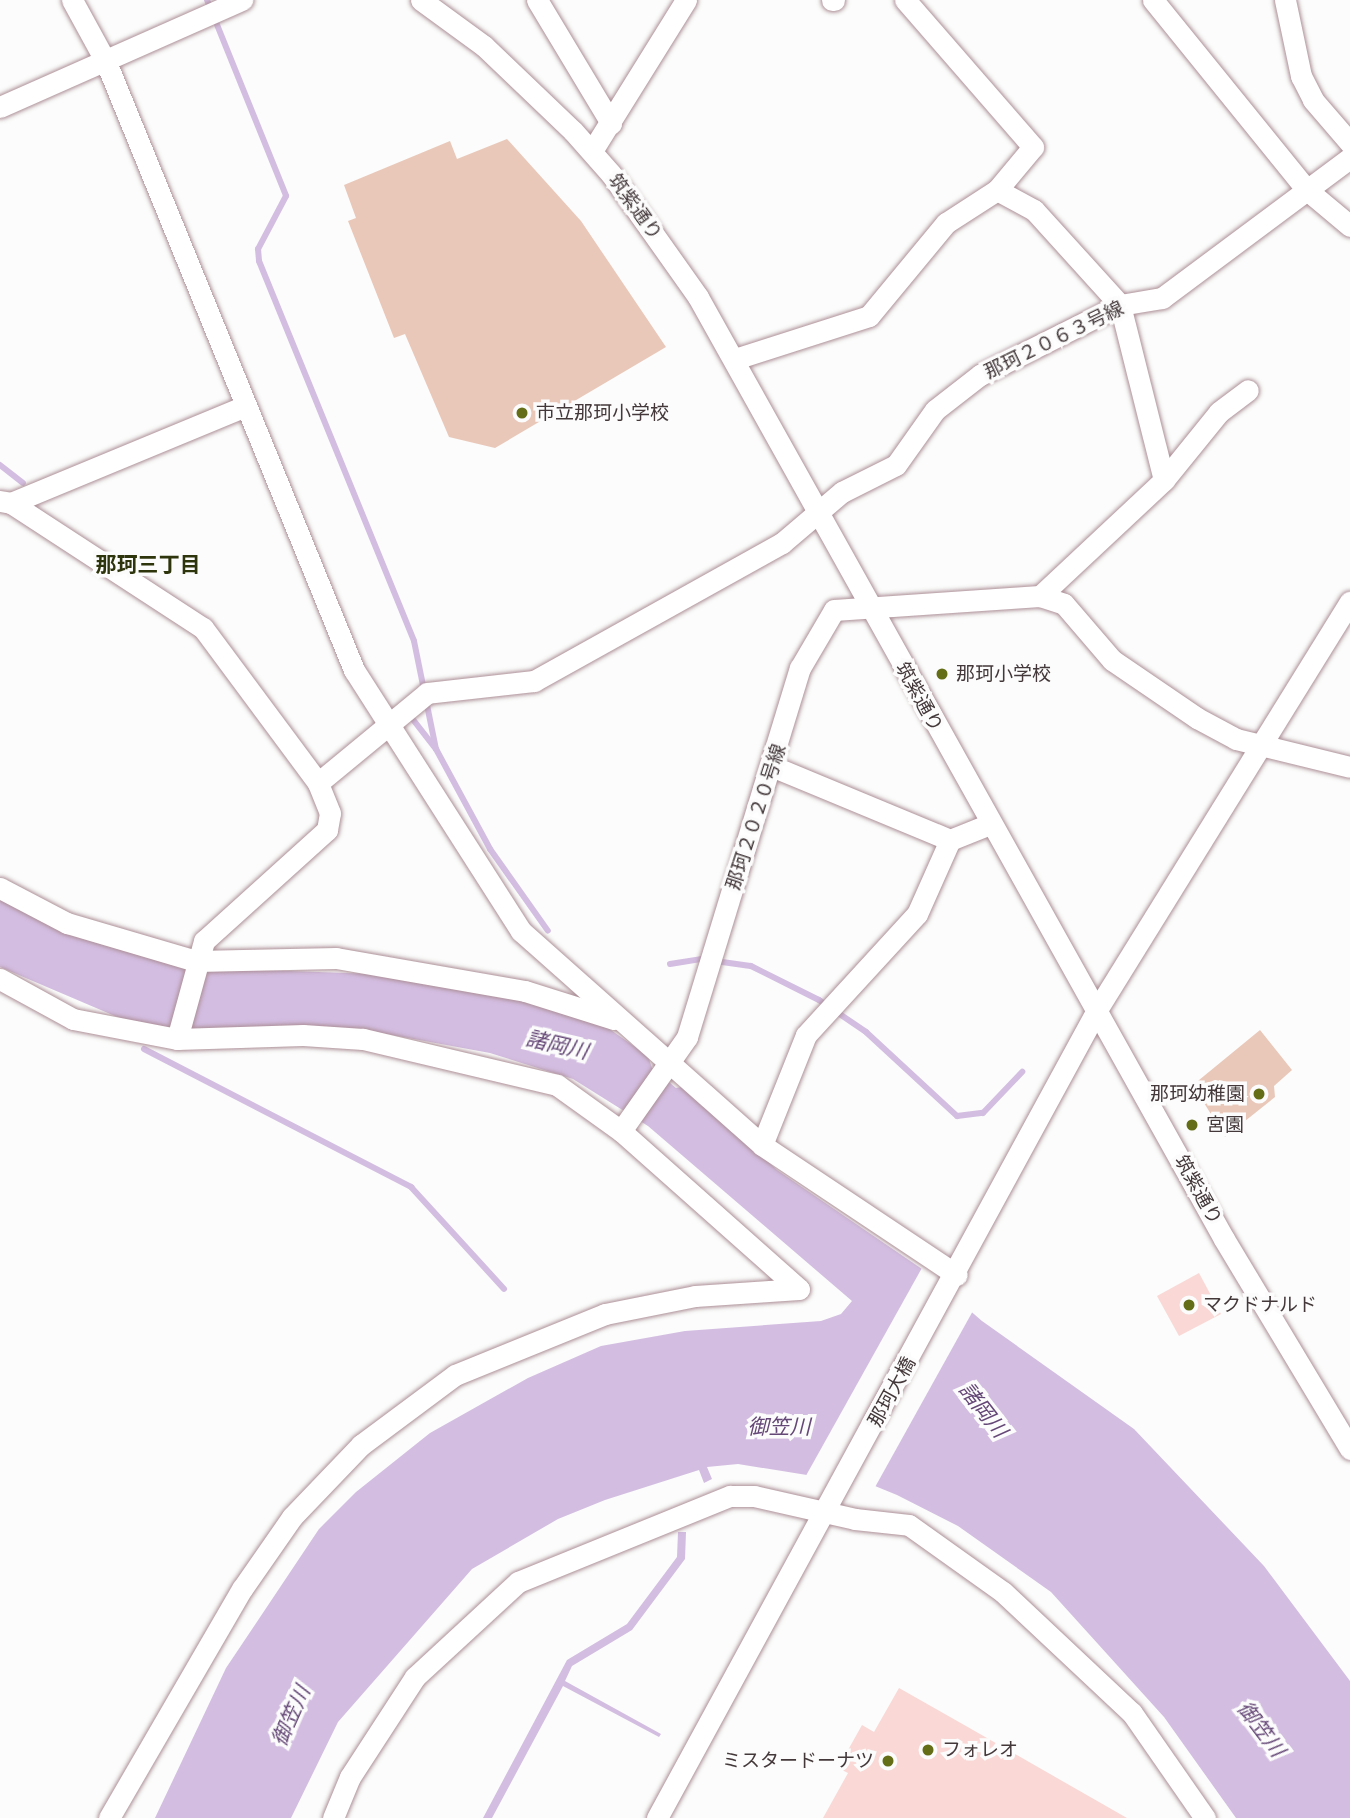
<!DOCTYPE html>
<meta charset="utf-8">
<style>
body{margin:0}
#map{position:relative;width:1350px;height:1818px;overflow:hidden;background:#fbfcfb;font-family:Roboto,"Noto Sans JP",sans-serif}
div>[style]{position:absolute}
.green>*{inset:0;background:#e9c8b9}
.water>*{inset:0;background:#d3bde1}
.pier>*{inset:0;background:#fbfcfb}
.stream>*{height:6px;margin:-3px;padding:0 3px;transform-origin:3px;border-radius:3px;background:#d3bde1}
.building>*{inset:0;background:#f9d8d6}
.roads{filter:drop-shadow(0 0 2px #ac8f97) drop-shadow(0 0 2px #ac8f97)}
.minor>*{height:21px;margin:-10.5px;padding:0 10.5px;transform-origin:10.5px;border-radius:10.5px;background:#fff}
.dots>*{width:19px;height:19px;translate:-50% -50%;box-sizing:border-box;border:4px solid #fbfcfb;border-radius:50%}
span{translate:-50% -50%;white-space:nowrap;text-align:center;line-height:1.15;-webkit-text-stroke:7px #fbfcfb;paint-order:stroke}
.street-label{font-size:19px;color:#44383b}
.poi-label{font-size:19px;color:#44383b}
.left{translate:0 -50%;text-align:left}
.right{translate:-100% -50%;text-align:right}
.neighbourhood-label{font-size:21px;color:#2e340b;font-weight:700}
.water-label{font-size:21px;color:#654777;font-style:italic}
</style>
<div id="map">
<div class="green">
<div style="clip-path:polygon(507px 139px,581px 221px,666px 347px,495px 448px,449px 437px,405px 334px,394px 338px,348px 221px,356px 218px,344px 185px,450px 141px,457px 159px)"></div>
<div style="clip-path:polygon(1260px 1030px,1292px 1070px,1274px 1086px,1275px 1097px,1225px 1137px,1193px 1085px)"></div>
</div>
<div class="water">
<div style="clip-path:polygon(0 898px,83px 939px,181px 967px,375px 974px,503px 993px,608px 1028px,648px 1056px,652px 1068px,676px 1088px,687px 1086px,777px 1170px,922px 1269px,982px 1321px,1134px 1429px,1264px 1566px,1350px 1681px,1350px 1818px,1236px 1818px,1164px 1717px,1051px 1592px,958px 1526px,897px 1495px,875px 1486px,738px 1464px,707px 1467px,712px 1479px,704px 1483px,699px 1470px,605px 1500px,558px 1519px,472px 1569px,338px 1722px,291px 1818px,155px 1818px,226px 1668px,319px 1529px,356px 1492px,430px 1433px,528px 1378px,601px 1346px,685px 1331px,821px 1321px,841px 1314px,852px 1301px,648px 1126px,573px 1079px,490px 1053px,359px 1029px,203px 1035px,129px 1022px,0 967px)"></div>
<div style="clip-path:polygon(678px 1532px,686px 1532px,685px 1559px,632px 1630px,572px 1666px,565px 1681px,661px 1734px,659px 1737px,563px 1686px,492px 1818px,483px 1818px,567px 1660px,627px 1624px,677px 1557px)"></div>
</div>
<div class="pier">
<div style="clip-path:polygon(923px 1266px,974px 1309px,874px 1489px,803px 1481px)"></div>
</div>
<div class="stream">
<div style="left:207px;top:0;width:211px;rotate:68deg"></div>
<div style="left:286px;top:196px;width:60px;rotate:117.8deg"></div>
<div style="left:258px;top:249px;width:12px;rotate:85deg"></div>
<div style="left:259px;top:261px;width:410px;rotate:67.8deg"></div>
<div style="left:414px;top:641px;width:110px;rotate:78.5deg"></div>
<div style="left:0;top:465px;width:29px;rotate:38deg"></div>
<div style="left:411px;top:717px;width:41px;rotate:52deg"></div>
<div style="left:436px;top:749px;width:114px;rotate:61.6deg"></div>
<div style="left:490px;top:849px;width:100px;rotate:54.7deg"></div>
<div style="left:670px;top:964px;width:31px;rotate:-9deg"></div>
<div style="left:701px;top:959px;width:50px;rotate:8deg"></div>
<div style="left:751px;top:966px;width:76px;rotate:26.6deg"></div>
<div style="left:819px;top:1000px;width:57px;rotate:34.2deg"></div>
<div style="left:866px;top:1032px;width:124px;rotate:42.7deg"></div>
<div style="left:957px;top:1116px;width:26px;rotate:-7deg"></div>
<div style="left:983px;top:1113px;width:57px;rotate:-46.4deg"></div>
<div style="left:144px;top:1049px;width:301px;rotate:27.3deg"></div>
<div style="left:411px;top:1187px;width:138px;rotate:47.6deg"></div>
</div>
<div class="building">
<div style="clip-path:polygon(1199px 1273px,1221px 1314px,1179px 1336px,1157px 1296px)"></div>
<div style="clip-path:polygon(899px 1688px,966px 1726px,1127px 1818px,823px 1818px,848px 1773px,838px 1768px,862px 1725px,874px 1732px)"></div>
</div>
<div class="roads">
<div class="minor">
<div style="left:72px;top:0;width:71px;rotate:61.3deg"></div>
<div style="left:106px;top:62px;width:657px;rotate:67.81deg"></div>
<div style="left:354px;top:670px;width:310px;rotate:57.4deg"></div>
<div style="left:521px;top:931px;width:322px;rotate:41.6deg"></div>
<div style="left:762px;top:1145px;width:234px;rotate:33.7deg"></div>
<div style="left:421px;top:0;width:78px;rotate:36.1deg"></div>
<div style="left:484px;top:46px;width:123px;rotate:43.7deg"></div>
<div style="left:573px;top:131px;width:57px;rotate:48.5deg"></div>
<div style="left:611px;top:174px;width:151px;rotate:54.7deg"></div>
<div style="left:698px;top:297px;width:1079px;rotate:60.82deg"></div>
<div style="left:1224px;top:1239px;width:245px;rotate:59deg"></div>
<div style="left:537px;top:0;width:144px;rotate:59deg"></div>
<div style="left:832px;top:0;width:2px"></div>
<div style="left:1153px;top:0;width:245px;rotate:51deg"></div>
<div style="left:1307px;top:190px;width:56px;rotate:39.9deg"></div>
<div style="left:1285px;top:0;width:78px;rotate:78.1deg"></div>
<div style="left:1301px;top:76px;width:27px;rotate:63deg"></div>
<div style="left:1313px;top:100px;width:57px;rotate:49.3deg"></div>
<div style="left:0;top:107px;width:265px;rotate:-23.9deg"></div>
<div style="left:592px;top:151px;width:178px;rotate:-58.1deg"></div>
<div style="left:997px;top:190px;width:42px;rotate:28.4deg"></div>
<div style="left:1034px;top:210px;width:128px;rotate:47.8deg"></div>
<div style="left:1120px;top:305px;width:180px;rotate:75.9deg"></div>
<div style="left:1164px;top:480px;width:170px;rotate:136.9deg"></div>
<div style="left:735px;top:359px;width:141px;rotate:-17.8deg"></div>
<div style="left:869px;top:316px;width:121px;rotate:-50.4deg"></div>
<div style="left:946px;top:223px;width:61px;rotate:-32.9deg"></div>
<div style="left:997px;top:190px;width:56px;rotate:-50.1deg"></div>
<div style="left:1033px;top:147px;width:195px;rotate:-131deg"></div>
<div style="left:1164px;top:480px;width:87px;rotate:-51deg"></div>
<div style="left:1219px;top:412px;width:36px;rotate:-37deg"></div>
<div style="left:0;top:501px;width:11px;rotate:10deg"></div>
<div style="left:11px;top:503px;width:229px;rotate:33.1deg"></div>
<div style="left:203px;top:628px;width:193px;rotate:53.4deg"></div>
<div style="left:11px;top:503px;width:253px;rotate:-22.5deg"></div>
<div style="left:774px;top:767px;width:191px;rotate:22.5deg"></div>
<div style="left:950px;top:840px;width:43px;rotate:-21.8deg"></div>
<div style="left:0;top:888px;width:76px;rotate:27.6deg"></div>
<div style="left:67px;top:923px;width:134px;rotate:16.4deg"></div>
<div style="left:196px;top:961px;width:140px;rotate:-1.2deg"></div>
<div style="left:336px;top:958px;width:192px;rotate:9.9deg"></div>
<div style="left:525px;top:991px;width:93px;rotate:17.5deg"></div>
<div style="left:0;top:979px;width:83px;rotate:28.7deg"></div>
<div style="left:73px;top:1019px;width:106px;rotate:10.9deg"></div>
<div style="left:177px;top:1039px;width:126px;rotate:-1.8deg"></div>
<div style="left:303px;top:1035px;width:60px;rotate:3.8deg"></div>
<div style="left:363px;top:1039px;width:199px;rotate:13.3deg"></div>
<div style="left:557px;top:1085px;width:79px;rotate:35.7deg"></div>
<div style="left:177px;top:1039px;width:102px;rotate:-74.6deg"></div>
<div style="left:204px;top:941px;width:166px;rotate:-42.1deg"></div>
<div style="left:327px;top:830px;width:17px;rotate:-80deg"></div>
<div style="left:330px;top:813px;width:32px;rotate:-112deg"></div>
<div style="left:318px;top:783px;width:141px;rotate:-39.5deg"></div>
<div style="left:427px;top:693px;width:108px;rotate:-6.4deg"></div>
<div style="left:534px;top:681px;width:284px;rotate:-29.1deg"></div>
<div style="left:782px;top:543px;width:79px;rotate:-40.4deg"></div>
<div style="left:842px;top:492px;width:60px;rotate:-26.6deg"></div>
<div style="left:896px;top:465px;width:67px;rotate:-54.7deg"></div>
<div style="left:935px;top:410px;width:57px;rotate:-37.9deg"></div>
<div style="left:980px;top:375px;width:157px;rotate:-26.6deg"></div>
<div style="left:1120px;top:305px;width:43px;rotate:-9.5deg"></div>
<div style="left:1162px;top:298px;width:234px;rotate:-36.7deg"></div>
<div style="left:762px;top:1145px;width:118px;rotate:-68.2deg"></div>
<div style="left:806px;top:1035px;width:164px;rotate:-47.5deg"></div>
<div style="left:917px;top:914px;width:81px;rotate:-66deg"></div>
<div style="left:109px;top:1818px;width:265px;rotate:-59.9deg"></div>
<div style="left:242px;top:1589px;width:88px;rotate:-55.2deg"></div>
<div style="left:292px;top:1517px;width:100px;rotate:-46.2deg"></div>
<div style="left:361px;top:1445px;width:117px;rotate:-36.7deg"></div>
<div style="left:455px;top:1375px;width:162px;rotate:-22.1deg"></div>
<div style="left:605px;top:1314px;width:92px;rotate:-11.3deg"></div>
<div style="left:695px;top:1296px;width:104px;rotate:-3.9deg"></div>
<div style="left:799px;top:1289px;width:238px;rotate:-138.4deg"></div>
<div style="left:621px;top:1131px;width:115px;rotate:-54.9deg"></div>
<div style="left:687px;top:1037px;width:386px;rotate:-73deg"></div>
<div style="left:800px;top:668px;width:67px;rotate:-59.6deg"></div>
<div style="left:834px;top:610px;width:206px;rotate:-3.9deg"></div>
<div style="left:1040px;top:596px;width:25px;rotate:18deg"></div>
<div style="left:1064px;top:604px;width:74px;rotate:49.4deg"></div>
<div style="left:1112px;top:660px;width:103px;rotate:34.3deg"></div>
<div style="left:1197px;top:718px;width:44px;rotate:28.3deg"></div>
<div style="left:1236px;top:739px;width:117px;rotate:13.8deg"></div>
<div style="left:333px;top:1818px;width:44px;rotate:-67.5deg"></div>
<div style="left:350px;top:1777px;width:119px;rotate:-57deg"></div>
<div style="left:415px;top:1677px;width:140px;rotate:-42.7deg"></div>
<div style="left:518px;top:1582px;width:229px;rotate:-22.1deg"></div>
<div style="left:730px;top:1496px;width:24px"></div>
<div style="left:754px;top:1496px;width:104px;rotate:12.8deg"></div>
<div style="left:855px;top:1519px;width:54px;rotate:6.3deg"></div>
<div style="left:909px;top:1525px;width:115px;rotate:35.5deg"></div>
<div style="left:1003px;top:1592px;width:177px;rotate:43.2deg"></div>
<div style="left:1132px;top:1713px;width:128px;rotate:55.2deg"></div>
<div style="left:657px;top:1818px;width:922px;rotate:-61.43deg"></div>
<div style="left:1098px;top:1008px;width:478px;rotate:-58.2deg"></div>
</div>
</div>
<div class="dots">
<div style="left:522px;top:413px;background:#636e16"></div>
<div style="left:942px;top:674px;background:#636e16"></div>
<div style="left:1259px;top:1094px;background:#636e16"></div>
<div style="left:1192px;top:1125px;background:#636e16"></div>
<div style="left:1189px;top:1305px;background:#636e16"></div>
<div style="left:928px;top:1750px;background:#636e16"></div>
<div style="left:888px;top:1761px;background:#636e16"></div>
</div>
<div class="street-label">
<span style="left:635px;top:207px;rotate:54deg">筑紫通り</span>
<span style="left:1054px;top:340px;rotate:-26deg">那珂２０６３号線</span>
<span style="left:919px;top:697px;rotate:61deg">筑紫通り</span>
<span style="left:756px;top:817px;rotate:-72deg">那珂２０２０号線</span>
<span style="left:1198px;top:1190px;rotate:61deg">筑紫通り</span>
<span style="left:892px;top:1392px;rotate:-61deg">那珂大橋</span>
</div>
<div class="poi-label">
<span class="left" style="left:536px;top:413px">市立那珂小学校</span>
<span class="left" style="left:956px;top:674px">那珂小学校</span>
<span class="right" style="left:1245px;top:1094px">那珂幼稚園</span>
<span class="left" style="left:1206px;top:1125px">宮園</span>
<span class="left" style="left:1203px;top:1305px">マクドナルド</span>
<span class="left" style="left:942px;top:1750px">フォレオ</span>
<span class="right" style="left:874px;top:1761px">ミスタードーナツ</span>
</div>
<div class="neighbourhood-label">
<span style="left:148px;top:565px">那珂三丁目</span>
</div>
<div class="water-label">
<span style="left:557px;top:1045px;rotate:13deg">諸岡川</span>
<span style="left:983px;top:1410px;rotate:52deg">諸岡川</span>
<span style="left:779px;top:1427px">御笠川</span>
<span style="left:291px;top:1716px;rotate:-66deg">御笠川</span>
<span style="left:1261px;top:1729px;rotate:53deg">御笠川</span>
</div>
</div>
